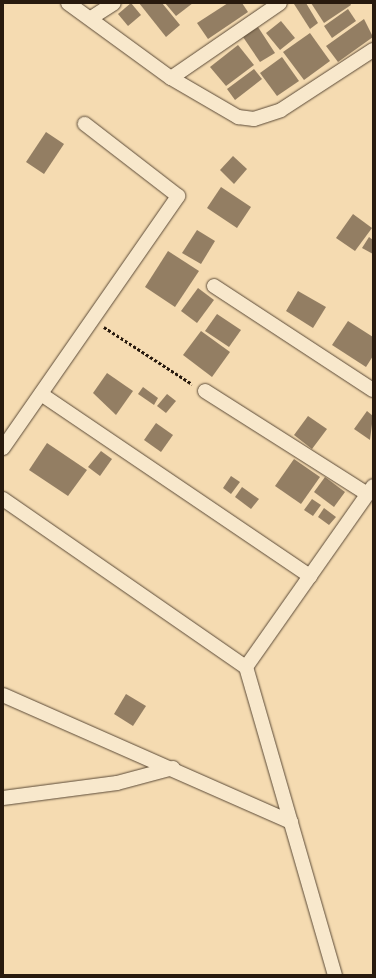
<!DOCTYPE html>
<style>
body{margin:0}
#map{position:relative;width:376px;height:978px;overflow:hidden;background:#f5dbb1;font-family:"Sorts Mill Goudy",serif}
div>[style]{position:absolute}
.building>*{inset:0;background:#937e63}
.path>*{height:2.5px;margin-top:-1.25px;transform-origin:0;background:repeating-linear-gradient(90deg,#281a0e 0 3px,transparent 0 5px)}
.roads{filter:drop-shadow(0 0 1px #5b4a37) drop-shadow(0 0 1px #5b4a37)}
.minor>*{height:14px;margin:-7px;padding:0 7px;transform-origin:7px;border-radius:7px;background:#f8e8cc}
span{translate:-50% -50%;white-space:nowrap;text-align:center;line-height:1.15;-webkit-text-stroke:3px #f8e8cc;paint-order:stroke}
.frame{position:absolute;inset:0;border:4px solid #281a0e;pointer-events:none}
</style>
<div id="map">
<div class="building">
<div style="clip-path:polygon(131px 3px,141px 15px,128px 26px,118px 14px)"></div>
<div style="clip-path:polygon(139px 3px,162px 3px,180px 25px,166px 37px)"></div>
<div style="clip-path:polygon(165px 3px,193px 3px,176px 16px)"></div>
<div style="clip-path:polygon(228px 3px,242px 3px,248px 12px,208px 39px,197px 23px)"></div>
<div style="clip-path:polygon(306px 3px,318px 23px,310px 29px,294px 4px)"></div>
<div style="clip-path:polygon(311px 3px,350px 3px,351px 5px,324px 23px)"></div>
<div style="clip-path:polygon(348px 9px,356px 21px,332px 38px,324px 26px)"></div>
<div style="clip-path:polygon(364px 19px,373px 37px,338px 62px,326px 46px)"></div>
<div style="clip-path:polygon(281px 21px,295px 38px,280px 50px,266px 33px)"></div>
<div style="clip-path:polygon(258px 27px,275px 53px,260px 62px,243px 37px)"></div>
<div style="clip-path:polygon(310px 33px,330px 61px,304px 80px,283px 52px)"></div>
<div style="clip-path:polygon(238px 45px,254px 65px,226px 86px,210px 67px)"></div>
<div style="clip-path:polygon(282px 57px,299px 81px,277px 96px,260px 73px)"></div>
<div style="clip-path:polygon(254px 69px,262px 79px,235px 100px,227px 89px)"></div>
<div style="clip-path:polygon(46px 132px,64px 144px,44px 174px,26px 162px)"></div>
<div style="clip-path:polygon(233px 156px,247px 169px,234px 184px,220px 170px)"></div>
<div style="clip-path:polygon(221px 187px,251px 207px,237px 228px,207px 208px)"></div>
<div style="clip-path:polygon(353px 214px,372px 228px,355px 251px,336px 238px)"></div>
<div style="clip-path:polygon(197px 230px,215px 241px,201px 264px,182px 253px)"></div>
<div style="clip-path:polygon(369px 237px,373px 240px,373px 254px,362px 248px)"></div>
<div style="clip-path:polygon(168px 251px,199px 271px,175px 307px,145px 287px)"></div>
<div style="clip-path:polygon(198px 288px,214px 300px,197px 323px,181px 311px)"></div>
<div style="clip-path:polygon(298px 291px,326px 307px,313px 328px,286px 311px)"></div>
<div style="clip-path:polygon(217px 314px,241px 330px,229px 347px,205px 331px)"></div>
<div style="clip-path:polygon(348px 321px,373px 337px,373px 356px,366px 367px,332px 345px)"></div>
<div style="clip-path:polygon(201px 331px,230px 352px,212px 377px,183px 355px)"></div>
<div style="clip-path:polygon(107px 373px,133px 391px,116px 415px,93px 393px)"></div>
<div style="clip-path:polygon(143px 387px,158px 398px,154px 405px,138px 394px)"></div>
<div style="clip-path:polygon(167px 394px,176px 401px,166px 413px,157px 406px)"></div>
<div style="clip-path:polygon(367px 411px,373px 416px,370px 440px,354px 429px)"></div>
<div style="clip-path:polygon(308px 416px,327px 429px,312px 449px,294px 435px)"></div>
<div style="clip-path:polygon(156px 423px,173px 435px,161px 452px,144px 440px)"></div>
<div style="clip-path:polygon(47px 443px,87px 470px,68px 496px,29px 470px)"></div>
<div style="clip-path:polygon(101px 451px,112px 459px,100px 476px,88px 467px)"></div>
<div style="clip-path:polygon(294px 459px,320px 477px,301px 504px,275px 486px)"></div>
<div style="clip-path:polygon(231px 476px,240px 482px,231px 494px,223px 488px)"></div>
<div style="clip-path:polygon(325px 477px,345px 492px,334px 507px,314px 492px)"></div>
<div style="clip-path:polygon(242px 487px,259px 499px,251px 509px,235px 497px)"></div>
<div style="clip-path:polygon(312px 499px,321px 505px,313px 516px,304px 510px)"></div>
<div style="clip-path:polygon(324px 508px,336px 517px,329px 525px,318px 517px)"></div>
<div style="clip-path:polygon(126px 694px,146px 706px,133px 726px,114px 714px)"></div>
</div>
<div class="path">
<div style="left:104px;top:327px;width:105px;rotate:32.9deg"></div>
</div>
<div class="roads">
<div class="minor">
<div style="left:68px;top:3px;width:127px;rotate:36.1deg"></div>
<div style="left:171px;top:78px;width:78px;rotate:30.2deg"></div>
<div style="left:238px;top:117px;width:16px;rotate:7deg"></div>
<div style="left:254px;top:119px;width:28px;rotate:-18deg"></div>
<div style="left:281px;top:110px;width:110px;rotate:-33.1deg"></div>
<div style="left:91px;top:18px;width:27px;rotate:-33deg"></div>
<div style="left:171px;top:78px;width:132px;rotate:-34.5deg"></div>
<div style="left:214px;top:286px;width:190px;rotate:33.2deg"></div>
<div style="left:205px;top:391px;width:192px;rotate:32.4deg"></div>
<div style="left:41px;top:394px;width:325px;rotate:34.1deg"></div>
<div style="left:3px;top:448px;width:307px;rotate:-55.2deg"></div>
<div style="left:178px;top:196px;width:118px;rotate:-142.3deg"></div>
<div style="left:3px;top:499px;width:295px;rotate:34.7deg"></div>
<div style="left:246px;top:667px;width:321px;rotate:73.9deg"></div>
<div style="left:246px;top:667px;width:221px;rotate:-54.9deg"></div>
<div style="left:3px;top:695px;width:315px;rotate:23.8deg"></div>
<div style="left:3px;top:798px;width:115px;rotate:-7.5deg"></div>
<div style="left:117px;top:783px;width:58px;rotate:-15deg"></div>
</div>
</div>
<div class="frame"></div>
</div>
